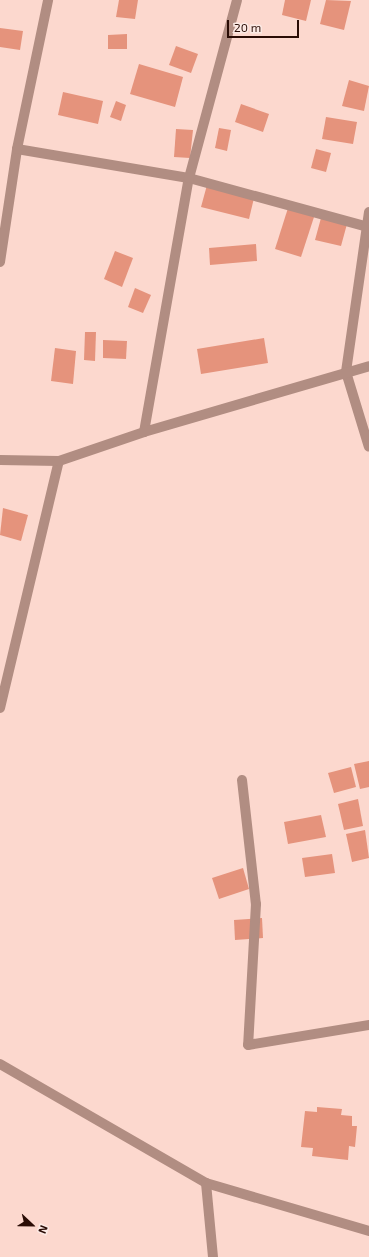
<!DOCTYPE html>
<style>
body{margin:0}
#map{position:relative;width:369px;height:1257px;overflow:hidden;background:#fcd8ce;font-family:"Exo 2",sans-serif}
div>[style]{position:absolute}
.building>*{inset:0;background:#e5937c}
.minor>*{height:10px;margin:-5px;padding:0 5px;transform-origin:5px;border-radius:5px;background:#b18d82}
.tertiary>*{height:10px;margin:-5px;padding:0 5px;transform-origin:5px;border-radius:5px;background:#b18d82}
span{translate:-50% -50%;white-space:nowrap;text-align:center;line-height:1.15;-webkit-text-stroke:3px #fceae5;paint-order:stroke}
.north{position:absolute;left:12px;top:1205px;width:40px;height:40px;-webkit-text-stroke:3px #fceae5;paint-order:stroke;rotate:112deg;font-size:11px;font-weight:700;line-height:16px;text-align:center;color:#2a0c05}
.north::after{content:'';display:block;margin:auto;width:14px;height:18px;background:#2a0c05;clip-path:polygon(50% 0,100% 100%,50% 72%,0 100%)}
.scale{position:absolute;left:227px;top:20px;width:72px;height:18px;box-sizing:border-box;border:2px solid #2a0c05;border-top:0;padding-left:5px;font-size:12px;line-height:14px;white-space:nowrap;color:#2a0c05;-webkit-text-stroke:3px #fceae5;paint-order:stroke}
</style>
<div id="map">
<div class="building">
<div style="clip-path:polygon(119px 0,138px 0,135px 19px,116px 17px)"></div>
<div style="clip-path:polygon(285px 0,311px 0,306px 21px,282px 15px)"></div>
<div style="clip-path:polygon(326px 0,351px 1px,344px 30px,320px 24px)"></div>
<div style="clip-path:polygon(0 28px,23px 31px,20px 50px,0 47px)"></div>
<div style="clip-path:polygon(127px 34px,127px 49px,108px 49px,108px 35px)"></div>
<div style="clip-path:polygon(176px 46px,198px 54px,191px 73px,169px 65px)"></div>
<div style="clip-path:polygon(139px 64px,183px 77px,175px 107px,130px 94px)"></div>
<div style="clip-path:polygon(349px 80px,369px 86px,364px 111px,342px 106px)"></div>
<div style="clip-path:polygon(63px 92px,103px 101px,98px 124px,58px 115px)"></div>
<div style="clip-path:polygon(116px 101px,126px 105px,121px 121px,110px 117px)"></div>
<div style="clip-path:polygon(241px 104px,269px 114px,263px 132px,235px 122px)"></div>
<div style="clip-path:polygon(326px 117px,357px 122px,353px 144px,322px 139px)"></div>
<div style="clip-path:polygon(219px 128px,231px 130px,227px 151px,215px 148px)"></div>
<div style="clip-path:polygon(176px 129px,193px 130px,190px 158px,174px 157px)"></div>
<div style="clip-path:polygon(316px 149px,331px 153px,326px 172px,311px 168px)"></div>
<div style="clip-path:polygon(207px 185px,254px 198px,249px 219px,201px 207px)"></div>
<div style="clip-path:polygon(288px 208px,314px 217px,301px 257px,275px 249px)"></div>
<div style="clip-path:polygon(321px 218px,347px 224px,341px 246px,315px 240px)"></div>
<div style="clip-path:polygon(256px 244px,257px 261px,210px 265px,209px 248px)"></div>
<div style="clip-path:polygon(115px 251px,133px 258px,122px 287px,104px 279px)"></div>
<div style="clip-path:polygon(135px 288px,151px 295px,143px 313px,128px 307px)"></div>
<div style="clip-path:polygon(85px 332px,96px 332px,95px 361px,84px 360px)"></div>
<div style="clip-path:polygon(264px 338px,268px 363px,201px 374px,197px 349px)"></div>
<div style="clip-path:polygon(103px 340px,127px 341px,126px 359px,103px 358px)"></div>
<div style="clip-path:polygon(55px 348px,76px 351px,73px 384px,51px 381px)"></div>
<div style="clip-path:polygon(3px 508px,28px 515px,21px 541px,0 535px)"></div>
<div style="clip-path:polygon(369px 761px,369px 787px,360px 789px,354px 764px)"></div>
<div style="clip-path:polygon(351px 767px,356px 787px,334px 793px,328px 773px)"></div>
<div style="clip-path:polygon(358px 799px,363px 826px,344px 830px,338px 804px)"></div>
<div style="clip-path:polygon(321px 815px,326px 837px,288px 844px,284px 822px)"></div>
<div style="clip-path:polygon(365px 830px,369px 858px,352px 862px,346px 834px)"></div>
<div style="clip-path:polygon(332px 854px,335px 873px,305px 877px,302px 858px)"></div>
<div style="clip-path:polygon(243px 868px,249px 889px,219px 899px,212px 878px)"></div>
<div style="clip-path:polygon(262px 918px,263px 938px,235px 940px,234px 920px)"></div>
<div style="clip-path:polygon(317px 1107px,342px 1109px,341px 1115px,352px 1116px,352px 1126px,357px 1126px,355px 1147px,349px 1146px,348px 1160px,312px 1156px,313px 1148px,301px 1147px,305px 1111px,317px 1112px)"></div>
</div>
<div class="minor">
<div style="left:17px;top:149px;width:174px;rotate:9.6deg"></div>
<div style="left:189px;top:178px;width:186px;rotate:15.3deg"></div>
<div style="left:369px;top:212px;width:162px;rotate:98.2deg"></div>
<div style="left:346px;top:372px;width:78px;rotate:73deg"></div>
<div style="left:0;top:262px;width:114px;rotate:-81.4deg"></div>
<div style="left:17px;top:149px;width:152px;rotate:-78.2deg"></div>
<div style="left:144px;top:432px;width:258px;rotate:-80deg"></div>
<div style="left:189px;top:178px;width:184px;rotate:-74.9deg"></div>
<div style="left:0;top:708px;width:254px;rotate:-76.6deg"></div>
<div style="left:242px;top:780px;width:125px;rotate:83.6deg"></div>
<div style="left:256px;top:904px;width:141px;rotate:93.2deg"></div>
<div style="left:248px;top:1045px;width:123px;rotate:-9.4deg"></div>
<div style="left:0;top:1064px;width:238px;rotate:30deg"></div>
<div style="left:206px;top:1183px;width:170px;rotate:16.4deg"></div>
<div style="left:206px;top:1183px;width:74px;rotate:84.6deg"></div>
</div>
<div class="tertiary">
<div style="left:0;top:460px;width:59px;rotate:1deg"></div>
<div style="left:59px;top:461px;width:90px;rotate:-18.8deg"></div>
<div style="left:144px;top:432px;width:234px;rotate:-16.3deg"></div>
</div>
<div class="north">N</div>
<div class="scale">20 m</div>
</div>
